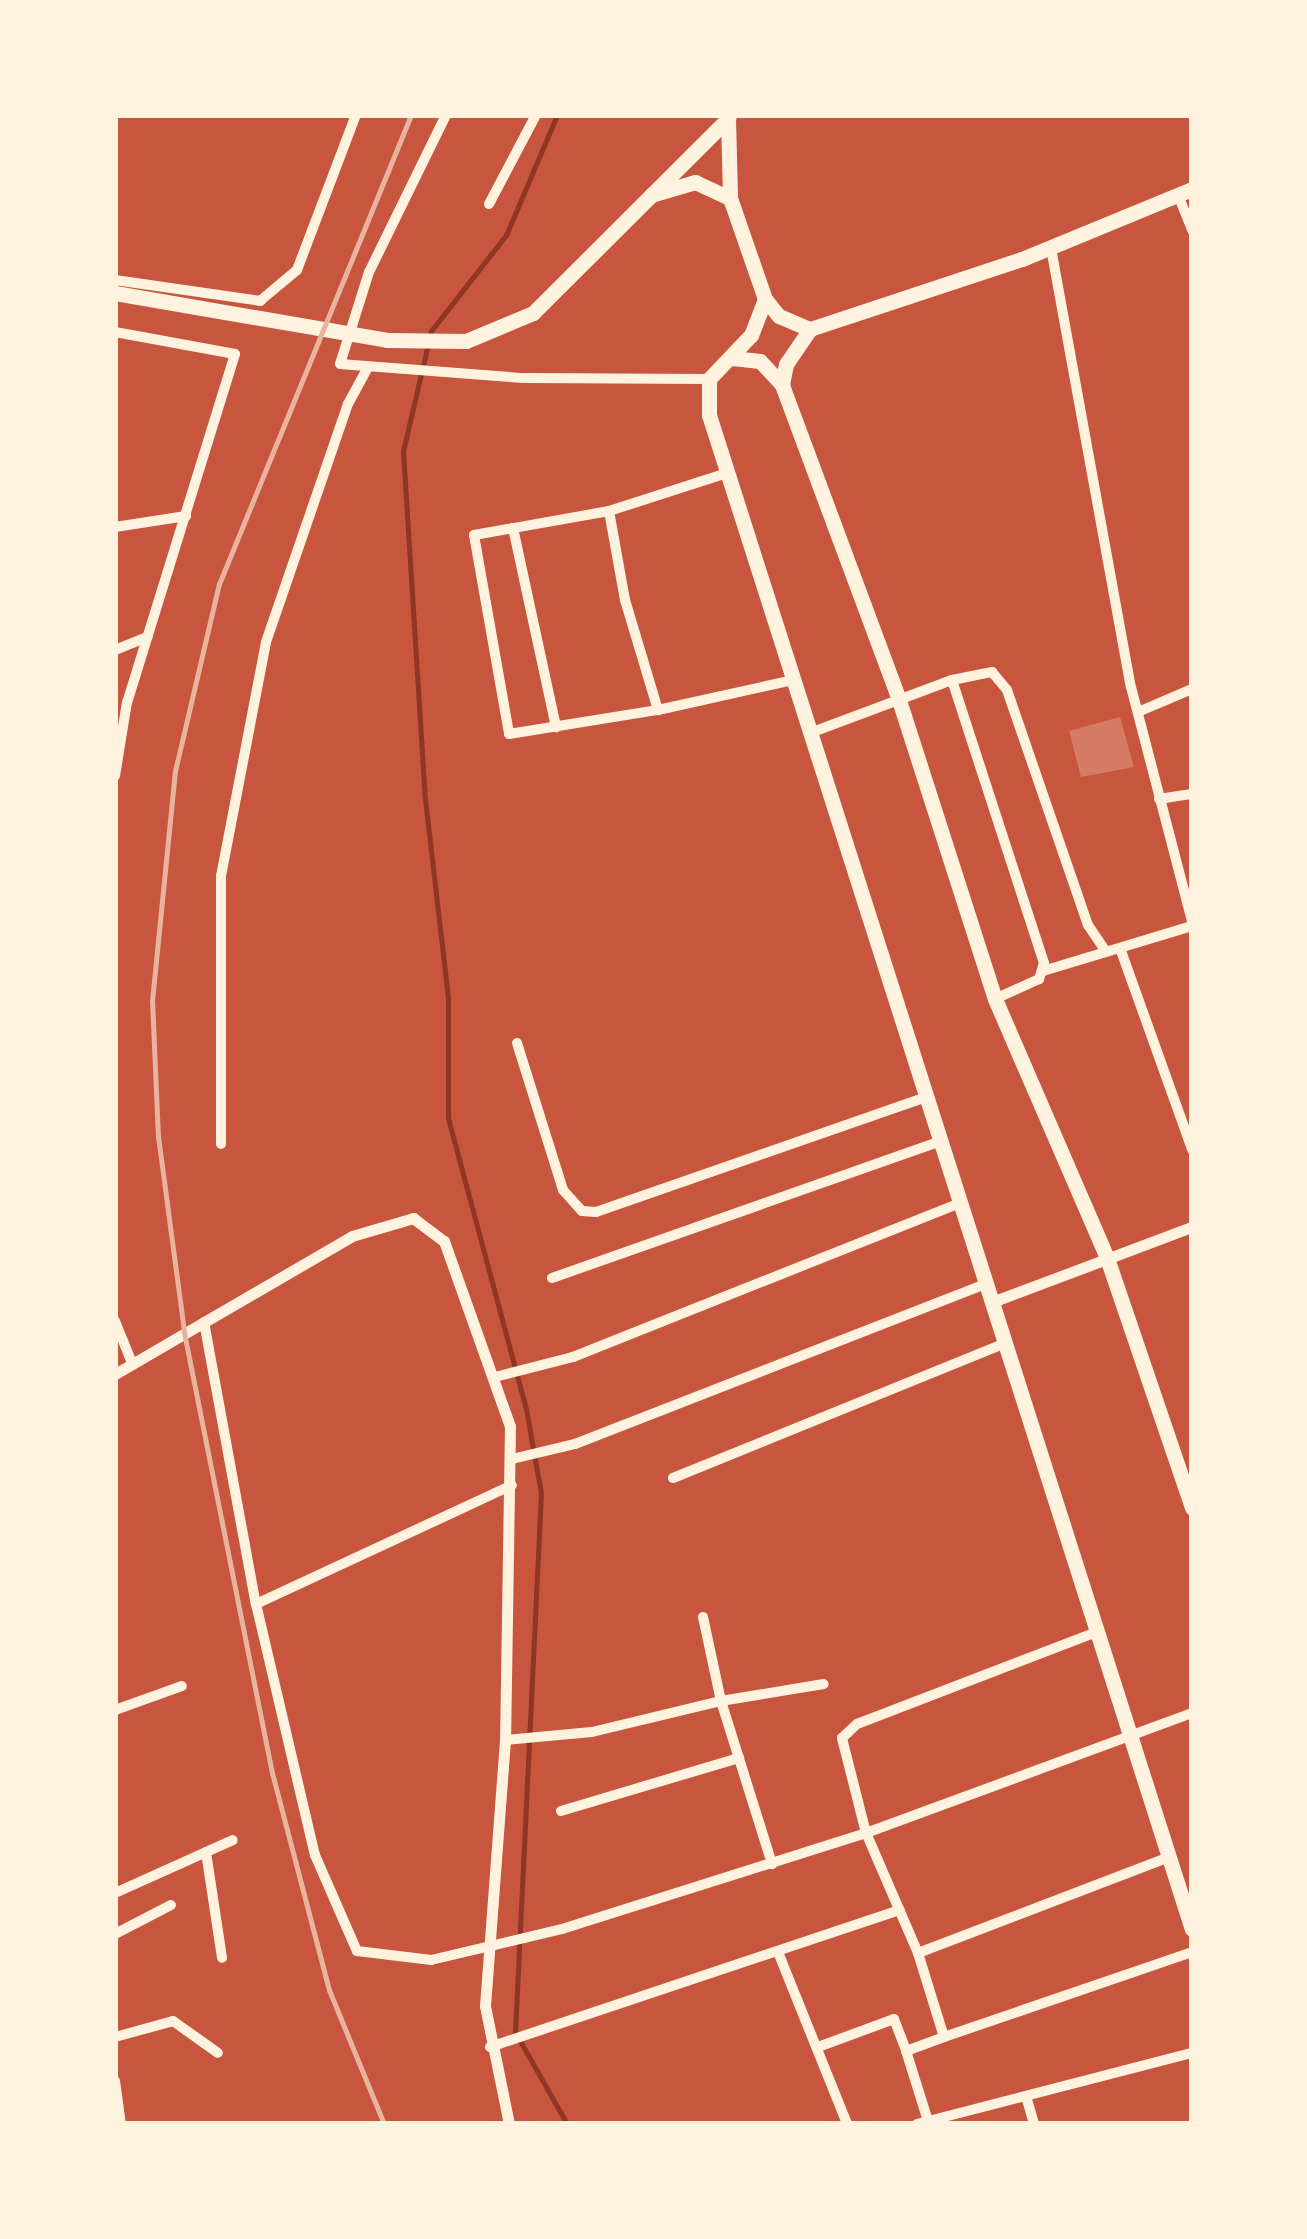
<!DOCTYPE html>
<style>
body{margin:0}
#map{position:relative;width:1307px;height:2239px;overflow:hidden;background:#c8553d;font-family:"PT Sans",sans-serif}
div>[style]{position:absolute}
.stream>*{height:5px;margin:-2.5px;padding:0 2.5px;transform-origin:2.5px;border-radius:2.5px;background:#8f3625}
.building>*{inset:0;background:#d67c66}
.minor>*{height:10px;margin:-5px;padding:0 5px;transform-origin:5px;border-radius:5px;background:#fff3e0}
.tertiary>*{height:11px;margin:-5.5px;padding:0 5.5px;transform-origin:5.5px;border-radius:5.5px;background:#fff3e0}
.primary>*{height:15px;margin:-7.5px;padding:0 7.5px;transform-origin:7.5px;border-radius:7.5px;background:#fff3e0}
.rail>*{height:5px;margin:-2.5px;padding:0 2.5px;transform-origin:2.5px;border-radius:2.5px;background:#e9b49f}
span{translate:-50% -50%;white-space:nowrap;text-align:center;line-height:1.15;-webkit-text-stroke:10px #fff3e0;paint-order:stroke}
.frame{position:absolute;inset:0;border:118px solid #fff3e0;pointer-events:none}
</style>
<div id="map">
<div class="stream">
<div style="left:557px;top:115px;width:130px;rotate:113deg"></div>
<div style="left:506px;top:235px;width:122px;rotate:128deg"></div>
<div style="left:431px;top:331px;width:123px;rotate:103.1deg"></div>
<div style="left:403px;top:451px;width:349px;rotate:86.4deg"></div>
<div style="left:425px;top:799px;width:199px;rotate:83.4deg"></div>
<div style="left:448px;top:997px;width:121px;rotate:90deg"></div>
<div style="left:448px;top:1118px;width:301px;rotate:75deg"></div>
<div style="left:526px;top:1409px;width:85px;rotate:79.9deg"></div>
<div style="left:541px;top:1493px;width:540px;rotate:92.76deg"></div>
<div style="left:515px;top:2032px;width:106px;rotate:60.5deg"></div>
</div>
<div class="building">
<div style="clip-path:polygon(1120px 717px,1134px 767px,1081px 777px,1069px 731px)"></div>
</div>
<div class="minor">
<div style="left:446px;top:115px;width:175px;rotate:116.1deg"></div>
<div style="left:369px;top:272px;width:96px;rotate:107.5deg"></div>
<div style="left:340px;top:364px;width:184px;rotate:4.4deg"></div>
<div style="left:523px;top:378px;width:186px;rotate:0.3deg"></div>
<div style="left:1178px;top:195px;width:38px;rotate:68deg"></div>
<div style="left:489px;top:204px;width:101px;rotate:-62.2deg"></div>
<div style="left:1051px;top:248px;width:446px;rotate:79.7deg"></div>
<div style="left:1131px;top:687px;width:243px;rotate:75.4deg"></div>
<div style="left:115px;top:280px;width:147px;rotate:8.2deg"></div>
<div style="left:260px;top:301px;width:48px;rotate:-40deg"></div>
<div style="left:297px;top:270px;width:166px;rotate:-69.2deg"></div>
<div style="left:115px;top:332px;width:122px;rotate:10.4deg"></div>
<div style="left:235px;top:354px;width:364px;rotate:107.2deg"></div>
<div style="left:127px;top:702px;width:75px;rotate:99.2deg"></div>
<div style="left:727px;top:473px;width:124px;rotate:162.1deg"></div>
<div style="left:609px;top:511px;width:90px;rotate:79.8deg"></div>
<div style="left:625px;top:600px;width:115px;rotate:73.3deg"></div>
<div style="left:658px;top:710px;width:138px;rotate:-12.5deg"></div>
<div style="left:609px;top:511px;width:137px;rotate:169.9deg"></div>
<div style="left:474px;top:535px;width:202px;rotate:80deg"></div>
<div style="left:509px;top:734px;width:151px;rotate:-9.2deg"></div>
<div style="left:115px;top:527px;width:72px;rotate:-8.8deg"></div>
<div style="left:513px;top:528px;width:204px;rotate:77.8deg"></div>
<div style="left:115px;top:650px;width:35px;rotate:-22deg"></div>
<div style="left:952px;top:680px;width:298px;rotate:72deg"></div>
<div style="left:1044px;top:963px;width:17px;rotate:107deg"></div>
<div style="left:1039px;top:979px;width:48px;rotate:155.6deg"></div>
<div style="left:1138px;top:712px;width:59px;rotate:-23.1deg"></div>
<div style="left:810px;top:733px;width:152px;rotate:-20.5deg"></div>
<div style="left:952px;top:680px;width:41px;rotate:-11.3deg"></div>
<div style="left:992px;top:672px;width:23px;rotate:50deg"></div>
<div style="left:1007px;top:690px;width:249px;rotate:71deg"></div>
<div style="left:1088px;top:925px;width:32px;rotate:56deg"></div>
<div style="left:1159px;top:799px;width:33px;rotate:-9deg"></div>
<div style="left:1120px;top:948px;width:214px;rotate:70.3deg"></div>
<div style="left:1043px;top:971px;width:156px;rotate:-16.8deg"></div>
<div style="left:517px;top:1043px;width:154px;rotate:72.6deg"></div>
<div style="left:563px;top:1190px;width:28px;rotate:48deg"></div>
<div style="left:582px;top:1211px;width:14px;rotate:4deg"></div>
<div style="left:596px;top:1212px;width:349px;rotate:-19.2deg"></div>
<div style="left:221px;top:1144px;width:268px;rotate:-90deg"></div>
<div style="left:221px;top:876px;width:238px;rotate:-79.1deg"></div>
<div style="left:266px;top:642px;width:252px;rotate:-71deg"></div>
<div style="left:348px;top:404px;width:42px;rotate:-61.6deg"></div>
<div style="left:552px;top:1278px;width:411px;rotate:-19.4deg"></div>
<div style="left:115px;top:1321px;width:45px;rotate:68deg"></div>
<div style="left:204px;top:1322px;width:287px;rotate:79.6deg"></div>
<div style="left:256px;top:1604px;width:258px;rotate:76.8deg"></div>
<div style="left:315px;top:1855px;width:105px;rotate:66.4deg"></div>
<div style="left:357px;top:1951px;width:75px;rotate:6.9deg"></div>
<div style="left:431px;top:1960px;width:135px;rotate:-13.3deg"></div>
<div style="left:562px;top:1929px;width:319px;rotate:-17.5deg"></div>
<div style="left:866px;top:1833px;width:347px;rotate:-20.2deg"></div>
<div style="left:495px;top:1377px;width:81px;rotate:-14.4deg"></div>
<div style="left:573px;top:1357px;width:417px;rotate:-21.7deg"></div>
<div style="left:512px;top:1459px;width:65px;rotate:-13.4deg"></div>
<div style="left:575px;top:1444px;width:441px;rotate:-21.3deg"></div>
<div style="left:673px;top:1478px;width:358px;rotate:-22.1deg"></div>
<div style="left:256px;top:1604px;width:282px;rotate:-24.9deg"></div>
<div style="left:703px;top:1617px;width:86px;rotate:77.9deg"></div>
<div style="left:721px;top:1701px;width:171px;rotate:72.6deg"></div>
<div style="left:115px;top:1710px;width:71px;rotate:-19.7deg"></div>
<div style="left:505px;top:1740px;width:87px;rotate:-5.3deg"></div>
<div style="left:592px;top:1732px;width:133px;rotate:-13.5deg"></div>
<div style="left:721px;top:1701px;width:104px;rotate:-9.4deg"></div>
<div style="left:561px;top:1811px;width:186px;rotate:-16.6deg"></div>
<div style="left:206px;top:1852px;width:107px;rotate:81.4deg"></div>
<div style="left:115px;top:1893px;width:129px;rotate:-24.2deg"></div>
<div style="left:115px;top:1934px;width:63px;rotate:-27.4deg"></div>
<div style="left:778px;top:1952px;width:185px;rotate:68.1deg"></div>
<div style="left:918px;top:1953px;width:269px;rotate:-20.9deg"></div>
<div style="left:115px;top:2037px;width:60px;rotate:-15.4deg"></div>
<div style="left:173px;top:2021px;width:55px;rotate:35.4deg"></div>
<div style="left:944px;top:2037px;width:262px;rotate:-18.9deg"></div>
<div style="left:490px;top:2047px;width:432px;rotate:-18.5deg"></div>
<div style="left:818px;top:2047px;width:81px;rotate:-20.2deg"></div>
<div style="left:894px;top:2019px;width:34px;rotate:69deg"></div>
<div style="left:115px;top:2081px;width:43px;rotate:82.1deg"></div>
<div style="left:1026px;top:2096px;width:29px;rotate:74deg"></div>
<div style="left:928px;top:2121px;width:73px;rotate:-107.4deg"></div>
<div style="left:906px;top:2051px;width:40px;rotate:-20.2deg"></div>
<div style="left:944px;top:2037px;width:88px;rotate:-107.2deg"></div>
<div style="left:918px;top:1953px;width:131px;rotate:-113.4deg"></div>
<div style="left:866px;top:1833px;width:98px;rotate:-104.2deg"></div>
<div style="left:842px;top:1738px;width:21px;rotate:-43deg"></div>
<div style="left:857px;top:1724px;width:257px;rotate:-21deg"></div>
<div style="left:917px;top:2124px;width:284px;rotate:-14.5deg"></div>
</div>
<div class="tertiary">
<div style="left:992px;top:1302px;width:214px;rotate:-20.6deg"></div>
<div style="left:115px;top:1374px;width:274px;rotate:-30.2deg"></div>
<div style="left:352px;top:1236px;width:64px;rotate:-16.4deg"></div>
<div style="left:413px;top:1218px;width:39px;rotate:37deg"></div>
<div style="left:444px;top:1241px;width:196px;rotate:70.4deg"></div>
<div style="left:510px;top:1426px;width:314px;rotate:90.9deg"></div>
<div style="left:505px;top:1740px;width:267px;rotate:94.3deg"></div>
<div style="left:485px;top:2006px;width:120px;rotate:78.5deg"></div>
</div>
<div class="primary">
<div style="left:728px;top:119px;width:79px;rotate:88.5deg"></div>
<div style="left:730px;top:198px;width:107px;rotate:70.9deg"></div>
<div style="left:765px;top:299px;width:39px;rotate:111deg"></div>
<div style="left:751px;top:335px;width:61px;rotate:133.7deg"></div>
<div style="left:709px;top:379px;width:36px;rotate:90deg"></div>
<div style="left:709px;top:415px;width:1589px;rotate:72.31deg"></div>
<div style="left:651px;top:195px;width:46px;rotate:-16.5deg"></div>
<div style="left:695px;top:182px;width:38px;rotate:25deg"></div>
<div style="left:115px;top:293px;width:276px;rotate:9.8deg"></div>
<div style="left:387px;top:340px;width:79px;rotate:0.7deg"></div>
<div style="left:466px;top:341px;width:73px;rotate:-22.7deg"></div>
<div style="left:533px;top:313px;width:276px;rotate:-44.9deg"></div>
<div style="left:765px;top:299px;width:22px;rotate:51deg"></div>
<div style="left:779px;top:316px;width:34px;rotate:23deg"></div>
<div style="left:810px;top:329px;width:223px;rotate:-18.3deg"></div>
<div style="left:1022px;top:259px;width:184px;rotate:-22.4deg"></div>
<div style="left:810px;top:329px;width:42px;rotate:124.4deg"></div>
<div style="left:786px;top:364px;width:21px;rotate:101deg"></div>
<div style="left:782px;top:385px;width:336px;rotate:69.6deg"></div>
<div style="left:899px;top:700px;width:314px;rotate:72.2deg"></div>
<div style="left:995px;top:999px;width:282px;rotate:66.6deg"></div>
<div style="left:1107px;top:1258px;width:264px;rotate:71.2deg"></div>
<div style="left:732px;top:358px;width:28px;rotate:6deg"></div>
<div style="left:760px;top:361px;width:33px;rotate:47deg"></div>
</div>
<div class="rail">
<div style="left:384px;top:2124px;width:145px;rotate:-112.3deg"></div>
<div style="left:329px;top:1990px;width:224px;rotate:-104.7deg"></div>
<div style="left:272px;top:1773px;width:451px;rotate:-101.3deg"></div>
<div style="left:184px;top:1331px;width:196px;rotate:-97.6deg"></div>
<div style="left:158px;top:1137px;width:136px;rotate:-92.5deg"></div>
<div style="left:152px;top:1001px;width:231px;rotate:-84.3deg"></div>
<div style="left:175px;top:771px;width:192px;rotate:-76.8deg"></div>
<div style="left:219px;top:584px;width:507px;rotate:-67.74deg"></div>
</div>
<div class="frame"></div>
</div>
